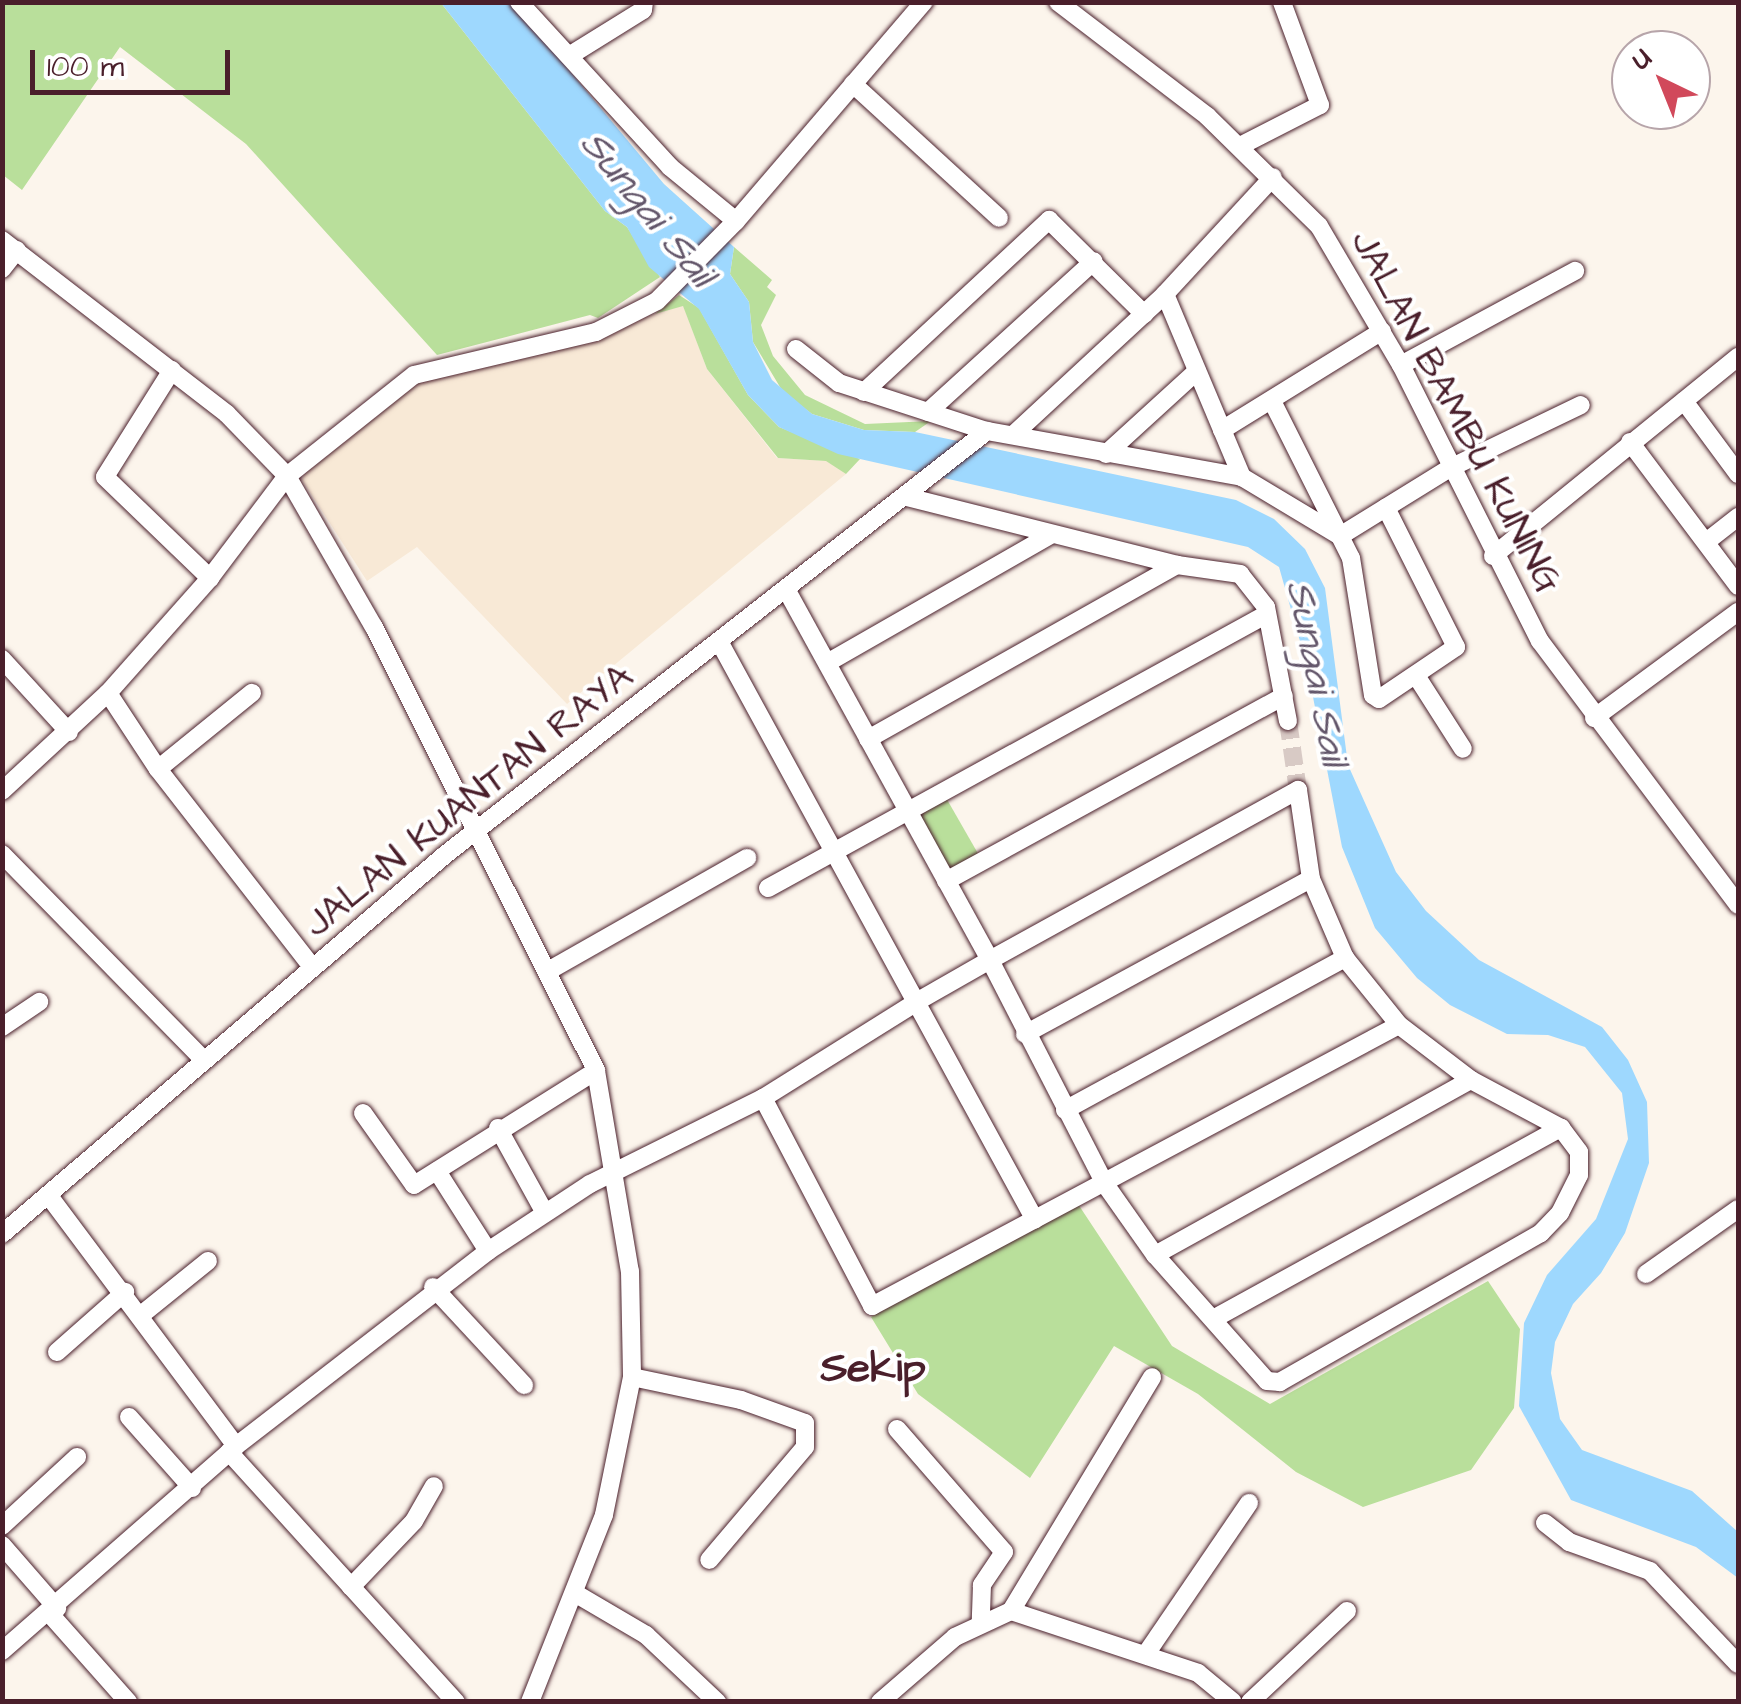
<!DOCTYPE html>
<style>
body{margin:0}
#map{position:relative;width:1741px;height:1704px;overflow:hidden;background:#fcf5ec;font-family:"Architects Daughter",sans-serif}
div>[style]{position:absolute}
.built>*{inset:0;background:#f8e9d6}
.green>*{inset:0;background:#b9df9b}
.water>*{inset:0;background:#9ed8fe}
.minor-tunnel>*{height:18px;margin-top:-9px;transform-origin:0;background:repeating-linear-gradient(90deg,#d8cac5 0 18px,transparent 0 27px)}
.roads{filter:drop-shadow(0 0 2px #4a1f2b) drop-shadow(0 0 2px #4a1f2b)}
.minor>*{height:18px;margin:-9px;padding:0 9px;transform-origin:9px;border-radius:9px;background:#fff}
span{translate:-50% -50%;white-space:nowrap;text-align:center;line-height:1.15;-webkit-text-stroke:8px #fff;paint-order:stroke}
.street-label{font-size:38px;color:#4a1f2b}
.water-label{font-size:40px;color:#63566a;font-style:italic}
.quarter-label{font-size:42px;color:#4a1f2b;font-weight:700}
.frame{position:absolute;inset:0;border:5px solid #4a1f2b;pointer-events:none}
.north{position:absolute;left:1611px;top:30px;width:100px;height:100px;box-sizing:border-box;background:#fff;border:2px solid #b7a5aa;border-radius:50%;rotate:317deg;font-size:28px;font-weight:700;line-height:40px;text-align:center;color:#4a1f2b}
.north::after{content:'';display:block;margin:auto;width:35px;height:45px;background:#d1495b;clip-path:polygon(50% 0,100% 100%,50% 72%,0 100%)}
.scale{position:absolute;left:30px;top:50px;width:200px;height:45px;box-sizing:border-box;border:5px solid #4a1f2b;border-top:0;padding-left:12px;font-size:30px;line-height:35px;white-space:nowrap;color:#4a1f2b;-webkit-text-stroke:8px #fff;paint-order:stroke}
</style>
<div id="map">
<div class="built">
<div style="clip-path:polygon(683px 305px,707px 369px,777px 458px,827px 461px,846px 474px,567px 704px,417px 547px,367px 581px,302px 480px,309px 465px,428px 372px,505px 362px)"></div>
</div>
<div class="green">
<div style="clip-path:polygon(2px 3px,441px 3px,605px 211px,627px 227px,660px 277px,598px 318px,590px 315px,437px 355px,246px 144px,120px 47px,22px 190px,3px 175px)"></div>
<div style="clip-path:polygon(734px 247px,772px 280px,767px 287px,776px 295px,761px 325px,773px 356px,805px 395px,865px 424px,931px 421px,915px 432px,864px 430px,812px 414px,783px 392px,753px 342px,749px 302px,730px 274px)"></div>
<div style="clip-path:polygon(679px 295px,699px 308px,748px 395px,779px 427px,860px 459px,846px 474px,826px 461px,778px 458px,707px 369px,683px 306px,655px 314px)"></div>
<div style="clip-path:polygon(945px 796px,980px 857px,952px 873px,918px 811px)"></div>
<div style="clip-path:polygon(1078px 1204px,1172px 1346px,1270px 1404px,1488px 1281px,1520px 1329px,1514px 1408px,1471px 1470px,1363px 1507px,1296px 1472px,1198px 1394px,1114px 1346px,1030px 1478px,918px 1394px,871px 1317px)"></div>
</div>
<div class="water">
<div style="clip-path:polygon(441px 3px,513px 3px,664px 184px,734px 247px,730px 274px,749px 302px,753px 342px,772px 380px,812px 414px,864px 430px,915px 432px,1236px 500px,1274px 519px,1305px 549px,1325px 588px,1348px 765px,1396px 872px,1426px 911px,1479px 960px,1602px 1027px,1628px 1060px,1647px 1102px,1649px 1163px,1625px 1233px,1601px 1273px,1573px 1304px,1555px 1342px,1551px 1373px,1560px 1419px,1582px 1450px,1692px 1491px,1738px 1532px,1738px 1578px,1696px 1547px,1571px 1500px,1519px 1406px,1524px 1323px,1547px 1275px,1596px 1219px,1628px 1139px,1622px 1093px,1585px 1047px,1548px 1035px,1507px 1034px,1450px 1005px,1417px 978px,1375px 928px,1342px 847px,1307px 666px,1279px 567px,1248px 547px,838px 454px,779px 427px,748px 395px,699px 309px,649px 267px,627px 227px,605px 211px)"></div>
</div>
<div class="minor-tunnel">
<div style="left:1288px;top:721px;width:70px;rotate:81.8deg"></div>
</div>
<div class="roads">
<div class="minor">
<div style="left:519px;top:2px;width:224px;rotate:47.5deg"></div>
<div style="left:670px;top:167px;width:85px;rotate:39.3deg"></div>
<div style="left:1058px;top:2px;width:188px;rotate:37.4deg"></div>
<div style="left:1207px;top:116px;width:157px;rotate:44.5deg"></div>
<div style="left:1319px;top:226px;width:161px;rotate:59.5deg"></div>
<div style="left:1401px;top:365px;width:309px;rotate:63.3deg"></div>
<div style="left:1540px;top:641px;width:330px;rotate:53.1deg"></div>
<div style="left:569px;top:56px;width:87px;rotate:-31.9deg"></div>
<div style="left:643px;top:10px;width:8px;rotate:-83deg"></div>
<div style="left:853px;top:84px;width:198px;rotate:42.5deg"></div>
<div style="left:1240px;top:146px;width:90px;rotate:-27.1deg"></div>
<div style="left:1320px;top:105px;width:110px;rotate:-110.3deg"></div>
<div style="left:2px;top:240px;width:284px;rotate:37.7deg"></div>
<div style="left:227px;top:414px;width:86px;rotate:45.9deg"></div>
<div style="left:287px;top:476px;width:174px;rotate:60.1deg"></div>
<div style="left:374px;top:627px;width:496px;rotate:63.4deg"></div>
<div style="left:596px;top:1071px;width:203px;rotate:80.4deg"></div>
<div style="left:630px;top:1271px;width:106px;rotate:88.9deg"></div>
<div style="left:632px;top:1377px;width:141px;rotate:101.5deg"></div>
<div style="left:604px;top:1515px;width:201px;rotate:111.6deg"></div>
<div style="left:2px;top:269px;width:24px;rotate:-52deg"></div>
<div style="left:1165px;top:294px;width:199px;rotate:67.2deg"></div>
<div style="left:796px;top:349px;width:55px;rotate:38.3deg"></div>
<div style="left:839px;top:383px;width:156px;rotate:18deg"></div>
<div style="left:987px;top:431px;width:259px;rotate:10.2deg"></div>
<div style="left:1242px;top:477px;width:114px;rotate:31deg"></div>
<div style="left:1401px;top:365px;width:198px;rotate:-28.4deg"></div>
<div style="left:172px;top:370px;width:126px;rotate:122.1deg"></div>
<div style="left:105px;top:477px;width:146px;rotate:43.9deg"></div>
<div style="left:864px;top:392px;width:253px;rotate:-42.9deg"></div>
<div style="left:1049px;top:220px;width:134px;rotate:44.7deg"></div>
<div style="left:1272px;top:401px;width:176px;rotate:63.3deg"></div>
<div style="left:1351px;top:558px;width:139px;rotate:80.9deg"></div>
<div style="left:1373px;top:695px;width:7px;rotate:34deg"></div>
<div style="left:1379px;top:699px;width:93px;rotate:-34deg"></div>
<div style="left:1456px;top:647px;width:156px;rotate:-116.7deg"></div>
<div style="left:1684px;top:401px;width:91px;rotate:53.5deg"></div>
<div style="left:928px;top:412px;width:224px;rotate:-42.3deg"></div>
<div style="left:1222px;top:430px;width:188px;rotate:-31.7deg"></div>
<div style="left:1013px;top:435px;width:207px;rotate:-42.8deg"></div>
<div style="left:1165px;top:294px;width:159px;rotate:-47.3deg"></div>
<div style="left:1630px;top:442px;width:180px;rotate:53.1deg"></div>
<div style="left:1106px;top:454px;width:123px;rotate:-42.4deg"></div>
<div style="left:907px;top:497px;width:278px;rotate:14.1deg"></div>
<div style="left:1177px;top:565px;width:64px;rotate:8.1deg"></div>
<div style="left:1240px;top:574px;width:42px;rotate:51.8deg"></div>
<div style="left:1266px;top:607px;width:116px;rotate:79.1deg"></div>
<div style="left:1340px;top:536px;width:129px;rotate:-31.7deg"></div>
<div style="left:1450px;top:468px;width:145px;rotate:-25.7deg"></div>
<div style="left:1706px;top:542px;width:41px;rotate:-38deg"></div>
<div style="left:1493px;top:556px;width:316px;rotate:-39.1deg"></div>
<div style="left:720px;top:643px;width:657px;rotate:61.37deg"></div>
<div style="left:2px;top:659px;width:99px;rotate:47.5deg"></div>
<div style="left:827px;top:663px;width:259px;rotate:-29.8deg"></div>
<div style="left:1417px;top:677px;width:85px;rotate:57.4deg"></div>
<div style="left:108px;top:693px;width:91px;rotate:56.7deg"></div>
<div style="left:158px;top:769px;width:252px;rotate:52.1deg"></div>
<div style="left:1594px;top:718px;width:179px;rotate:-36.4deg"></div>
<div style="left:868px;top:739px;width:355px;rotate:-29.4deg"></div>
<div style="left:158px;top:769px;width:121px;rotate:-39deg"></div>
<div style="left:2px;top:791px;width:144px;rotate:-42.8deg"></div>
<div style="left:108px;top:693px;width:154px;rotate:-48.4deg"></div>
<div style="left:210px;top:578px;width:128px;rotate:-53deg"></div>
<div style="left:287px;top:476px;width:162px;rotate:-38.5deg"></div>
<div style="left:414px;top:375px;width:187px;rotate:-13.3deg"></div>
<div style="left:596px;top:332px;width:68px;rotate:-26.9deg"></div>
<div style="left:657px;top:301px;width:112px;rotate:-45.4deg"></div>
<div style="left:736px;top:221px;width:289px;rotate:-49.4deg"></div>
<div style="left:2px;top:854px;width:287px;rotate:45.6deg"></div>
<div style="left:946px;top:881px;width:385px;rotate:-28.7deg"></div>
<div style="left:768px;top:888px;width:569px;rotate:-28.77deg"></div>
<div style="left:550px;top:970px;width:227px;rotate:-29.6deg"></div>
<div style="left:2px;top:1027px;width:45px;rotate:-34deg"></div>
<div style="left:1025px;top:1034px;width:325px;rotate:-28.5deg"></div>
<div style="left:763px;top:1098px;width:235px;rotate:62.3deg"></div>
<div style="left:872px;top:1306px;width:597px;rotate:-28.07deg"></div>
<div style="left:1065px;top:1110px;width:319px;rotate:-28.5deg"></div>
<div style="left:363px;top:1113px;width:88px;rotate:54.7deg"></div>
<div style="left:414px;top:1185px;width:215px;rotate:-32.1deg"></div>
<div style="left:498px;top:1128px;width:97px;rotate:61.1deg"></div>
<div style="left:437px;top:1171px;width:95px;rotate:57.5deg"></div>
<div style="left:49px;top:1196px;width:312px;rotate:53.2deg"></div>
<div style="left:2px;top:1234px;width:584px;rotate:-40.56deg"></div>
<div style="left:446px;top:854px;width:687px;rotate:-38.02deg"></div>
<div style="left:1155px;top:1255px;width:361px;rotate:-29deg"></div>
<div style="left:1646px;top:1274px;width:113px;rotate:-35.2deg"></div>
<div style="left:433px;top:1287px;width:134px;rotate:47.1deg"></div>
<div style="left:141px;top:1315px;width:86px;rotate:-38.9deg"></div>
<div style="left:1215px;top:1318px;width:395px;rotate:-28.8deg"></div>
<div style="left:57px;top:1352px;width:91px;rotate:-41.4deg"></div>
<div style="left:632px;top:1377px;width:111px;rotate:11.9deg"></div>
<div style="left:741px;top:1400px;width:68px;rotate:19.8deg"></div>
<div style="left:805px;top:1423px;width:24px;rotate:90deg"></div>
<div style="left:805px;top:1447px;width:148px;rotate:130.3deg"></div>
<div style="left:129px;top:1417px;width:95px;rotate:48.4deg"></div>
<div style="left:897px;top:1429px;width:163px;rotate:49deg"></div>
<div style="left:1004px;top:1552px;width:40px;rotate:124deg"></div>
<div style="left:982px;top:1585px;width:36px;rotate:92deg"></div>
<div style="left:229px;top:1452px;width:338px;rotate:47.8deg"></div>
<div style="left:1545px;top:1523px;width:31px;rotate:38deg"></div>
<div style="left:1569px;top:1542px;width:86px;rotate:19.7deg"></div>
<div style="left:1650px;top:1571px;width:128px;rotate:46.6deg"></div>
<div style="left:2px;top:1526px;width:102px;rotate:-42.6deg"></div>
<div style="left:2px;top:1545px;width:84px;rotate:48.9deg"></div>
<div style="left:351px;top:1587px;width:91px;rotate:-46.3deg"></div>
<div style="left:414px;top:1521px;width:40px;rotate:-60.3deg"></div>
<div style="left:578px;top:1595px;width:79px;rotate:30.5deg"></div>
<div style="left:646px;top:1635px;width:98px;rotate:43.3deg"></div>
<div style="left:1011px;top:1611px;width:273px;rotate:-58.9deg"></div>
<div style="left:50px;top:1614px;width:118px;rotate:48.4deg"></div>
<div style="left:2px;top:1651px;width:311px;rotate:-41.2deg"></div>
<div style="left:236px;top:1446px;width:319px;rotate:-37.7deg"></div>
<div style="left:488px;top:1251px;width:122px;rotate:-33.3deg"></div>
<div style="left:590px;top:1184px;width:193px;rotate:-26.4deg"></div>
<div style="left:763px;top:1098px;width:183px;rotate:-32deg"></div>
<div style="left:918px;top:1001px;width:83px;rotate:-29.7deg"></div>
<div style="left:990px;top:960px;width:352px;rotate:-28.9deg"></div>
<div style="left:1298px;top:790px;width:90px;rotate:81.7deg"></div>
<div style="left:1311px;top:879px;width:86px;rotate:66.7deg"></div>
<div style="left:1345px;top:958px;width:86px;rotate:51.1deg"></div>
<div style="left:1399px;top:1025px;width:91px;rotate:37.4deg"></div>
<div style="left:1471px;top:1080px;width:102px;rotate:28.1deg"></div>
<div style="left:1561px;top:1128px;width:30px;rotate:53deg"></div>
<div style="left:1579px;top:1152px;width:23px;rotate:90deg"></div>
<div style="left:1579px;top:1175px;width:42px;rotate:116.6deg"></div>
<div style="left:1560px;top:1213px;width:28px;rotate:134deg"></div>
<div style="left:1541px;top:1233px;width:301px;rotate:150.3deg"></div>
<div style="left:1280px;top:1382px;width:13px;rotate:-176deg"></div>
<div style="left:1267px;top:1381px;width:169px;rotate:-131.6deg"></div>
<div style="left:1155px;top:1255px;width:87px;rotate:-125.2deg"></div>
<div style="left:1105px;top:1184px;width:252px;rotate:-117.2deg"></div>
<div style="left:990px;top:960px;width:422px;rotate:-118.8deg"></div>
<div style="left:1146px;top:1654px;width:183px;rotate:-55.7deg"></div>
<div style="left:880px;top:1702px;width:99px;rotate:-40.9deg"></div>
<div style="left:955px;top:1637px;width:62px;rotate:-24.9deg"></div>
<div style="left:1011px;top:1611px;width:197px;rotate:18.3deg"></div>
<div style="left:1198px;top:1673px;width:45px;rotate:39.6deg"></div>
<div style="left:1250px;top:1702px;width:133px;rotate:-43.2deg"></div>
</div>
</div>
<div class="street-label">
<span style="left:1455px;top:412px;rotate:62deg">JALAN BAMBU KUNING</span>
<span style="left:469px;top:801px;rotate:-39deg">JALAN KUANTAN RAYA</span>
</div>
<div class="water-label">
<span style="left:647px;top:209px;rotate:51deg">Sungai Sail</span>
<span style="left:1316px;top:673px;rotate:79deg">Sungai Sail</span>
</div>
<div class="quarter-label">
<span style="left:873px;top:1369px">Sekip</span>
</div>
<div class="frame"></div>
<div class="north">U</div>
<div class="scale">100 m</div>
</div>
